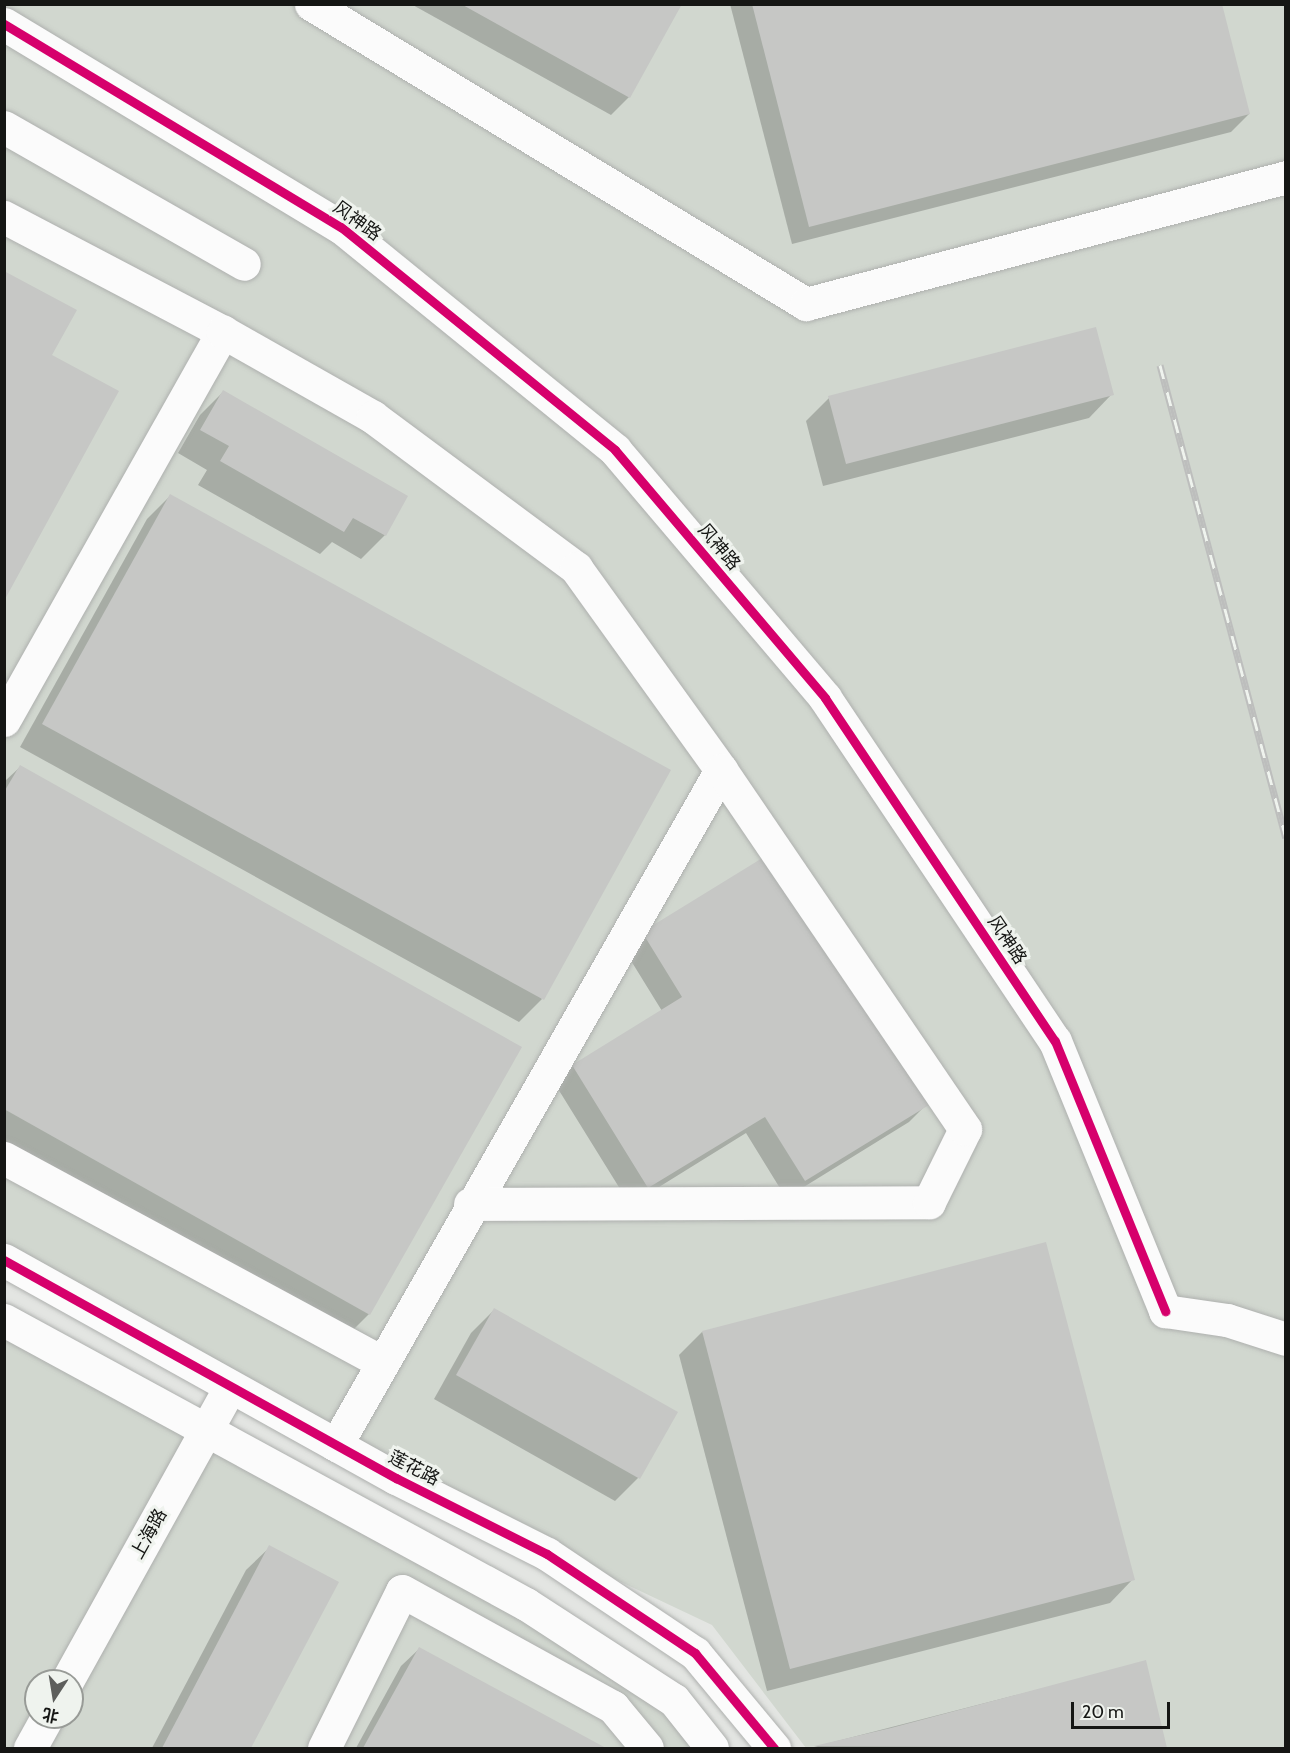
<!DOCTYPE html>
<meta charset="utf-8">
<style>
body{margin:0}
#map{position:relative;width:1290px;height:1753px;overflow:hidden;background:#e3e5e2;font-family:Cabin,"Noto Sans SC",sans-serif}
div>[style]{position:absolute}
.built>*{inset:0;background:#d1d7cf}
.shadow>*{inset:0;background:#0003}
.building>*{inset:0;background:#c6c7c5}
.roads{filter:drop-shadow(0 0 2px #aeb0ae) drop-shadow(0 0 2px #aeb0ae)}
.minor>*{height:33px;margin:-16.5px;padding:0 16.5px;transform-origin:16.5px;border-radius:16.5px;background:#fbfbfb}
.rail>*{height:7px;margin-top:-3.5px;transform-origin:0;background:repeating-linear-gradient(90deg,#eff3ee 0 14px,#bdbebd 0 28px);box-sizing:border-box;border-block:2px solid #bdbebd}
.cycleway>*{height:9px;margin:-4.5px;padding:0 4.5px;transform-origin:4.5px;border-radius:4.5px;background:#d6006c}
span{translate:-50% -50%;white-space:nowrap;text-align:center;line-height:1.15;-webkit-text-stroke:6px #eff3ee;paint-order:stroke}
.street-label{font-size:18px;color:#151614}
.frame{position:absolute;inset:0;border:6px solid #151614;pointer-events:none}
.north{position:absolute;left:24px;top:1669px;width:60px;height:60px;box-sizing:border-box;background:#eff3ee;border:2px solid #989b97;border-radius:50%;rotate:192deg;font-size:16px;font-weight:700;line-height:24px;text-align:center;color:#151614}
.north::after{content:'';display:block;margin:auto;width:21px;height:27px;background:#5d5e5c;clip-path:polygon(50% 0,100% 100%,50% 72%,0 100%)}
.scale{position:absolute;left:1071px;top:1702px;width:99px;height:27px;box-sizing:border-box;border:3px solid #151614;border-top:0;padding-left:8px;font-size:18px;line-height:21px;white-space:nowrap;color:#151614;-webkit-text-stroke:4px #eff3ee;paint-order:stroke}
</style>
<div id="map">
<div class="built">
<div style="clip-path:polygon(5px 5px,1285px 5px,1285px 1748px,806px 1748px,712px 1625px,357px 1457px,5px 1260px)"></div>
<div style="clip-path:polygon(evenodd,4px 1320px,526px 1604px,712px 1748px,5px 1748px,4px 1320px,36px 1681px,72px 1681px,72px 1717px,36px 1717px,36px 1681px)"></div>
</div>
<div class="shadow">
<div style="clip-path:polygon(411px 4px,680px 4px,629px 97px,611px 115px)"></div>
<div style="clip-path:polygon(730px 4px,1220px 4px,1249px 114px,1231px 132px,792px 244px)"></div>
<div style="clip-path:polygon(223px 392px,406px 497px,385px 535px,361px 559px,332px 542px,320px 554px,198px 485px,207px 470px,178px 453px,200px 415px)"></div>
<div style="clip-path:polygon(1112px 394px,1089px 418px,823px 486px,806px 421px,829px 398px)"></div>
<div style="clip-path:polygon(170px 496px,542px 999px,519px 1022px,20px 747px,147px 519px)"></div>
<div style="clip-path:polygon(20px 767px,369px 1314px,346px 1337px,4px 1145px,4px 782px)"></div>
<div style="clip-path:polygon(643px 933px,927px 1104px,909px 1122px,786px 1198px,746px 1133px,630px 1205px,555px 1084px,573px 1066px,662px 1011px,625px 951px)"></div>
<div style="clip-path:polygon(494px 1310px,676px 1412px,638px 1478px,615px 1501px,434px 1399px,471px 1333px)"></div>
<div style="clip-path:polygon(702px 1332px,1133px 1579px,1110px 1603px,767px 1691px,679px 1355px)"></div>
<div style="clip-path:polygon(270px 1547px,337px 1582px,249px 1748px,152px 1748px,246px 1570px)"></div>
<div style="clip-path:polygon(419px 1649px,602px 1748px,356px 1748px,401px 1666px)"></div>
<div style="clip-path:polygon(1145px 1662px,1166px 1748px,813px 1748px,814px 1747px)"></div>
</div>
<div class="building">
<div style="clip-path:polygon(461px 4px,682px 4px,630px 98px)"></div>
<div style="clip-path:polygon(752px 4px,1222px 4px,1250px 114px,809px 227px)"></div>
<div style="clip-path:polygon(4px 271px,77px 310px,52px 355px,119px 391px,4px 601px)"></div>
<div style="clip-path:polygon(1096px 327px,1114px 395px,846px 464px,828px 396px)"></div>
<div style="clip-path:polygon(223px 390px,408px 496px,386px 536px,353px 518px,344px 532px,220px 461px,229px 446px,200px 430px)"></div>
<div style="clip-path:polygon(170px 494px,671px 770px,544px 1000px,42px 724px)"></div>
<div style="clip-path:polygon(20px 765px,522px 1047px,370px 1315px,4px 1109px,4px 792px)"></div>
<div style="clip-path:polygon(772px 852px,929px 1105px,805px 1181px,765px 1117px,648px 1188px,572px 1065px,682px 997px,642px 932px)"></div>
<div style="clip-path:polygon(1046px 1242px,1135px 1580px,790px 1669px,702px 1331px)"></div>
<div style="clip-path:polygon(494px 1308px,678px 1412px,640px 1479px,456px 1375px)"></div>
<div style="clip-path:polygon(269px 1545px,339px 1582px,251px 1748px,162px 1748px)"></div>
<div style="clip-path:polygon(419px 1647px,606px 1748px,363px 1748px)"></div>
<div style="clip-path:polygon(1146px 1660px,1167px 1748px,814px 1746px,891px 1728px)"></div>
</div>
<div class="roads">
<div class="minor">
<div style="left:311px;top:4px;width:579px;rotate:31.22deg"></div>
<div style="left:806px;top:304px;width:497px;rotate:-14.8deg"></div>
<div style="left:4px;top:24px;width:393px;rotate:31.1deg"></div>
<div style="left:341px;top:227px;width:353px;rotate:39.1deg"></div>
<div style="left:615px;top:450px;width:325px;rotate:49.7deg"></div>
<div style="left:825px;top:698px;width:413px;rotate:56.2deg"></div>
<div style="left:1055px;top:1041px;width:292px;rotate:67.8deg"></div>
<div style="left:1165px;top:1311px;width:63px;rotate:8.3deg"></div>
<div style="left:1227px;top:1320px;width:62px;rotate:17.9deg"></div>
<div style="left:4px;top:127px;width:276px;rotate:29.7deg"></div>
<div style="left:4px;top:217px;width:247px;rotate:27.7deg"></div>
<div style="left:4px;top:720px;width:446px;rotate:-60.6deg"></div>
<div style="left:223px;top:332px;width:172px;rotate:29.5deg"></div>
<div style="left:373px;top:417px;width:253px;rotate:36.6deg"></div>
<div style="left:576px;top:568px;width:249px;rotate:54.3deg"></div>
<div style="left:721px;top:770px;width:777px;rotate:119.7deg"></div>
<div style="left:4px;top:1158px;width:427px;rotate:28.4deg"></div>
<div style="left:470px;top:1204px;width:459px;rotate:-0.2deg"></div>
<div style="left:929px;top:1202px;width:81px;rotate:-63.7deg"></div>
<div style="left:965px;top:1129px;width:434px;rotate:-124.2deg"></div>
<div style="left:4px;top:1260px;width:449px;rotate:29.1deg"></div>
<div style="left:396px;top:1478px;width:169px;rotate:26.7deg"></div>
<div style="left:547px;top:1554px;width:178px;rotate:33.8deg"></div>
<div style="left:695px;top:1653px;width:124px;rotate:50.3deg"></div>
<div style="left:4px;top:1320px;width:594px;rotate:28.55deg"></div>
<div style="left:526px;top:1604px;width:176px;rotate:33deg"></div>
<div style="left:674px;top:1700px;width:61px;rotate:51.6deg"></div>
<div style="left:67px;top:1681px;width:336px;rotate:-61deg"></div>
<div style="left:30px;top:1748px;width:35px;rotate:-61deg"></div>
<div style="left:324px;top:1748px;width:175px;rotate:-63.6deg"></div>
<div style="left:402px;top:1591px;width:241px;rotate:28.8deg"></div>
<div style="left:613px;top:1707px;width:53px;rotate:50.3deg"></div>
</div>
</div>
<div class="rail">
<div style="left:1160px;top:365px;width:489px;rotate:75.1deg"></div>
</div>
<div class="cycleway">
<div style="left:4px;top:24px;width:393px;rotate:31.1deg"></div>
<div style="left:341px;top:227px;width:353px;rotate:39.1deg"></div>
<div style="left:615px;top:450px;width:325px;rotate:49.7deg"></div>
<div style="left:825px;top:698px;width:413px;rotate:56.2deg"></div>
<div style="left:1055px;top:1041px;width:292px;rotate:67.8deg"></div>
<div style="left:4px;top:1260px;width:449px;rotate:29.1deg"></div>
<div style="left:396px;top:1478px;width:169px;rotate:26.7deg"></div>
<div style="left:547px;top:1554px;width:178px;rotate:33.8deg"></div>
<div style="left:695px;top:1653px;width:124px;rotate:50.3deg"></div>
</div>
<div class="street-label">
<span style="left:357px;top:221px;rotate:36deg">风神路</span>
<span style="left:719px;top:547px;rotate:50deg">风神路</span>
<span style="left:1007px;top:940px;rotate:56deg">风神路</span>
<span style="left:414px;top:1468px;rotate:27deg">莲花路</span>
<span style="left:149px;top:1534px;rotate:-61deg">上海路</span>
</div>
<div class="frame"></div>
<div class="north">北</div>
<div class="scale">20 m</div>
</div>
